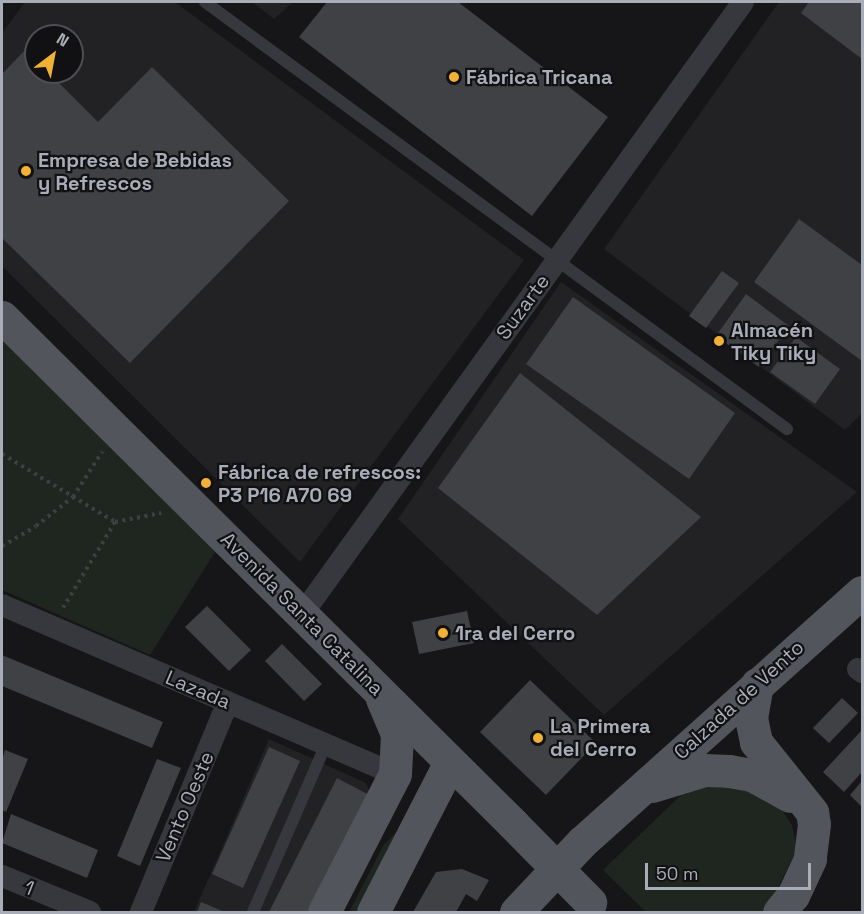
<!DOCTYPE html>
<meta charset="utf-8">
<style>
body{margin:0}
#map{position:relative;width:864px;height:914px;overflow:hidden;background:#161618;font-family:"Space Grotesk",sans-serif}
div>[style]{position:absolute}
.built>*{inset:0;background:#222225}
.green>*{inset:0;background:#1e261f}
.building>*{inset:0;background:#404145}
.path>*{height:4px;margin-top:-2px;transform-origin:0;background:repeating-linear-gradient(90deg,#3d3f44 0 3px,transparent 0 7.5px)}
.lane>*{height:12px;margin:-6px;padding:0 6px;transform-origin:6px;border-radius:6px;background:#37383d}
.street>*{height:22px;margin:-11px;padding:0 11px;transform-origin:11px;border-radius:11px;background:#37383d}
.primary>*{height:33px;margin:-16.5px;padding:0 16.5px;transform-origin:16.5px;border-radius:16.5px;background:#53555c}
.primary-bridge>*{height:33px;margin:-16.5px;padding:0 16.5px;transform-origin:16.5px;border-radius:16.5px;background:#53555c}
.dots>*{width:16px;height:16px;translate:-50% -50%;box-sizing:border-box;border:3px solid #111113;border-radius:50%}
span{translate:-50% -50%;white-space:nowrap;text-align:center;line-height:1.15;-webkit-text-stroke:4.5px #111113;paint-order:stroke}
.poi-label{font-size:20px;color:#a8adb8;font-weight:700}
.left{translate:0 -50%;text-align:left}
.street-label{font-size:20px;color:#a8adb8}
.frame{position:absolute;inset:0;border:3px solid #a8adb8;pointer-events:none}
.north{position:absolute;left:24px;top:24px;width:60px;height:60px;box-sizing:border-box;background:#111113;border:2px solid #4d4f55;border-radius:50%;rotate:32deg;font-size:16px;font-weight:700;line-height:24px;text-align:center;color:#a8adb8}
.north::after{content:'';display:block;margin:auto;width:21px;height:27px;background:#f2b134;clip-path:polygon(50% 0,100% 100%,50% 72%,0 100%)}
.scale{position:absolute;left:645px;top:863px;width:166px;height:27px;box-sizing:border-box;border:3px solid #a8adb8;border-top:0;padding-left:8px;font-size:18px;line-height:21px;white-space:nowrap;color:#a8adb8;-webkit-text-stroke:4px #111113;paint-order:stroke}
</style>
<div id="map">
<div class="built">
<div style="clip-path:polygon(evenodd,25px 2px,175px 2px,524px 260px,300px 562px,2px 266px,2px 33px,25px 2px,36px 36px,72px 36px,72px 72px,36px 72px,36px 36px)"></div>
<div style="clip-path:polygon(252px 2px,293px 2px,274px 19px)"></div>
<div style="clip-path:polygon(779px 2px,862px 2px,862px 413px,845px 430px,604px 249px)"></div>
<div style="clip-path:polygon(561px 282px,857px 492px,604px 715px,398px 519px)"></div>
<div style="clip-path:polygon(269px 739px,366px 783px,371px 796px,311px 912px,194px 912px)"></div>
</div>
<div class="green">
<div style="clip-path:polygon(2px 340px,217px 549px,150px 655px,2px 590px)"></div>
<div style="clip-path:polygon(718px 783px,741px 784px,780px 807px,792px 825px,797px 849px,766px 912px,646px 912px,603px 870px,682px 794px)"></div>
<div style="clip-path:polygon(400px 828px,359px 912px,349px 912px,383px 846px)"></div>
</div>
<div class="building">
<div style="clip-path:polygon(327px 2px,458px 2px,608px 117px,532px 216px,299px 37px)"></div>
<div style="clip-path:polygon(809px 2px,862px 2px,862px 59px,801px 13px)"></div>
<div style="clip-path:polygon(25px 50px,36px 61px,36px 72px,48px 72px,98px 122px,152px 67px,289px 201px,130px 363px,2px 238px,2px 74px)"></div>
<div style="clip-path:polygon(799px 219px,862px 265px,862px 361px,754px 282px)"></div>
<div style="clip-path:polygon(722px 271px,739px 283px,706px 328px,689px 316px)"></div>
<div style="clip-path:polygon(746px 294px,789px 326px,759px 367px,716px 336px)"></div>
<div style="clip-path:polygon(573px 297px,735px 413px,689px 479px,526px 364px)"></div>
<div style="clip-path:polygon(796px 337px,840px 369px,815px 404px,770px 372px)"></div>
<div style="clip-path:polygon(520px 373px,701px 517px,597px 615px,438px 488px)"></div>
<div style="clip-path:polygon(207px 606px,251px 650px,229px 671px,185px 627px)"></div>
<div style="clip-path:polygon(467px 611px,474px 643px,419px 654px,412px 622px)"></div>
<div style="clip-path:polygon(282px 644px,322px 684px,304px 701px,265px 661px)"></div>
<div style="clip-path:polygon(2px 655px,163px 722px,152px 748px,2px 686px)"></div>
<div style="clip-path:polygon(530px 680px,596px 743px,546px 795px,480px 732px)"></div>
<div style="clip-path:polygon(842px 698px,858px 713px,829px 743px,813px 728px)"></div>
<div style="clip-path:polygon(861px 731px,862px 772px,844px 792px,823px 772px)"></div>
<div style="clip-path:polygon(269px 747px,300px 761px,243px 888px,212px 874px)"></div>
<div style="clip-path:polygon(5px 750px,28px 759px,6px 812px,2px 810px,2px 760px)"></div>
<div style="clip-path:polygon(157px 759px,181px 768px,140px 866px,117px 856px)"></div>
<div style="clip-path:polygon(337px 778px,371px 796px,311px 912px,269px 912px)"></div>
<div style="clip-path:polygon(862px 781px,862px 807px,850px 795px)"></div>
<div style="clip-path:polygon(11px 814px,98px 850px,87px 878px,2px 843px)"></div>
<div style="clip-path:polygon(462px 869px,489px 880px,477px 901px,466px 894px,456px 912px,413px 912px,436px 872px)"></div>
<div style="clip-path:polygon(201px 902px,225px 912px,197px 912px)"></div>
</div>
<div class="path">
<div style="left:2px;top:454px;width:132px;rotate:31deg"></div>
<div style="left:115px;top:522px;width:100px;rotate:121.2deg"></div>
<div style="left:115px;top:522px;width:47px;rotate:-11.1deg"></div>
<div style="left:2px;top:546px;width:39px;rotate:-30deg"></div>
<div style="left:36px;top:526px;width:47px;rotate:-38.1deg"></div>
<div style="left:73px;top:497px;width:54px;rotate:-57.2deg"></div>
</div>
<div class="lane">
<div style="left:205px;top:2px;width:722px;rotate:36.27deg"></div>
<div style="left:253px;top:912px;width:183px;rotate:-66.5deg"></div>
</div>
<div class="street">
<div style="left:2px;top:605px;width:428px;rotate:23.3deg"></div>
<div style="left:303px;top:613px;width:753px;rotate:-54.24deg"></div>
<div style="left:858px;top:669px;width:5px;rotate:37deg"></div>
<div style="left:2px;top:876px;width:95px;rotate:22.2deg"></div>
<div style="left:141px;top:912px;width:227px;rotate:-67.5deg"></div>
</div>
<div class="primary">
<div style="left:2px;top:317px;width:720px;rotate:44.77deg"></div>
<div style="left:757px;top:684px;width:35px;rotate:100deg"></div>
<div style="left:751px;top:718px;width:25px;rotate:78deg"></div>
<div style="left:756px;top:742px;width:90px;rotate:51.3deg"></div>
<div style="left:812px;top:812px;width:12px;rotate:81deg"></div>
<div style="left:814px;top:824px;width:35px;rotate:97deg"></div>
<div style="left:810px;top:859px;width:40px;rotate:115deg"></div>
<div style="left:793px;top:895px;width:22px;rotate:129deg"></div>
<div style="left:652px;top:786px;width:54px;rotate:-17.1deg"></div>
<div style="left:704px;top:770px;width:25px;rotate:2deg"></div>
<div style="left:729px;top:771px;width:23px;rotate:10deg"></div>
<div style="left:752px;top:775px;width:43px;rotate:28.9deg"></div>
<div style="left:324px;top:912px;width:155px;rotate:-62.8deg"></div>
<div style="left:395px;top:774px;width:40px;rotate:-87.1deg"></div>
<div style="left:397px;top:734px;width:38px;rotate:-113deg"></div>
<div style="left:373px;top:912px;width:166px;rotate:-62.8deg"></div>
<div style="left:516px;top:912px;width:96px;rotate:-46.7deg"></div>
<div style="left:582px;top:842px;width:375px;rotate:-41.8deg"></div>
</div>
<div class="primary-bridge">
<div style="left:513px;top:824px;width:110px;rotate:45.4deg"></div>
</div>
<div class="dots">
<div style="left:454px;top:77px;background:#f2b134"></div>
<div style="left:26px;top:171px;background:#f2b134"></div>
<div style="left:719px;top:341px;background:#f2b134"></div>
<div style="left:206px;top:483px;background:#f2b134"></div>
<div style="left:443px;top:633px;background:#f2b134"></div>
<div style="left:538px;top:738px;background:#f2b134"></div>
</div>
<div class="poi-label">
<span class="left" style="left:466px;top:77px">Fábrica Tricana</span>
<span class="left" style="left:38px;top:172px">Empresa de Bebidas<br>y Refrescos</span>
<span class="left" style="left:731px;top:342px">Almacén<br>Tiky Tiky</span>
<span class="left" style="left:218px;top:484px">Fábrica de refrescos:<br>P3 P16 A70 69</span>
<span class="left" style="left:455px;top:633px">1ra del Cerro</span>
<span class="left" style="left:550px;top:738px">La Primera<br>del Cerro</span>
</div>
<div class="street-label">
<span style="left:523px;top:307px;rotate:-54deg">Suzarte</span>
<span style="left:302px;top:614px;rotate:45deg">Avenida Santa Catalina</span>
<span style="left:198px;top:690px;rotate:23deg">Lazada</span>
<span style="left:739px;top:700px;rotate:-42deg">Calzada de Vento</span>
<span style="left:185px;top:807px;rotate:-67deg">Vento Oeste</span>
<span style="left:29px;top:888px;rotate:22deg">1</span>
</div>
<div class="frame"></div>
<div class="north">N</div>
<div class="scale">50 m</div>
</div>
